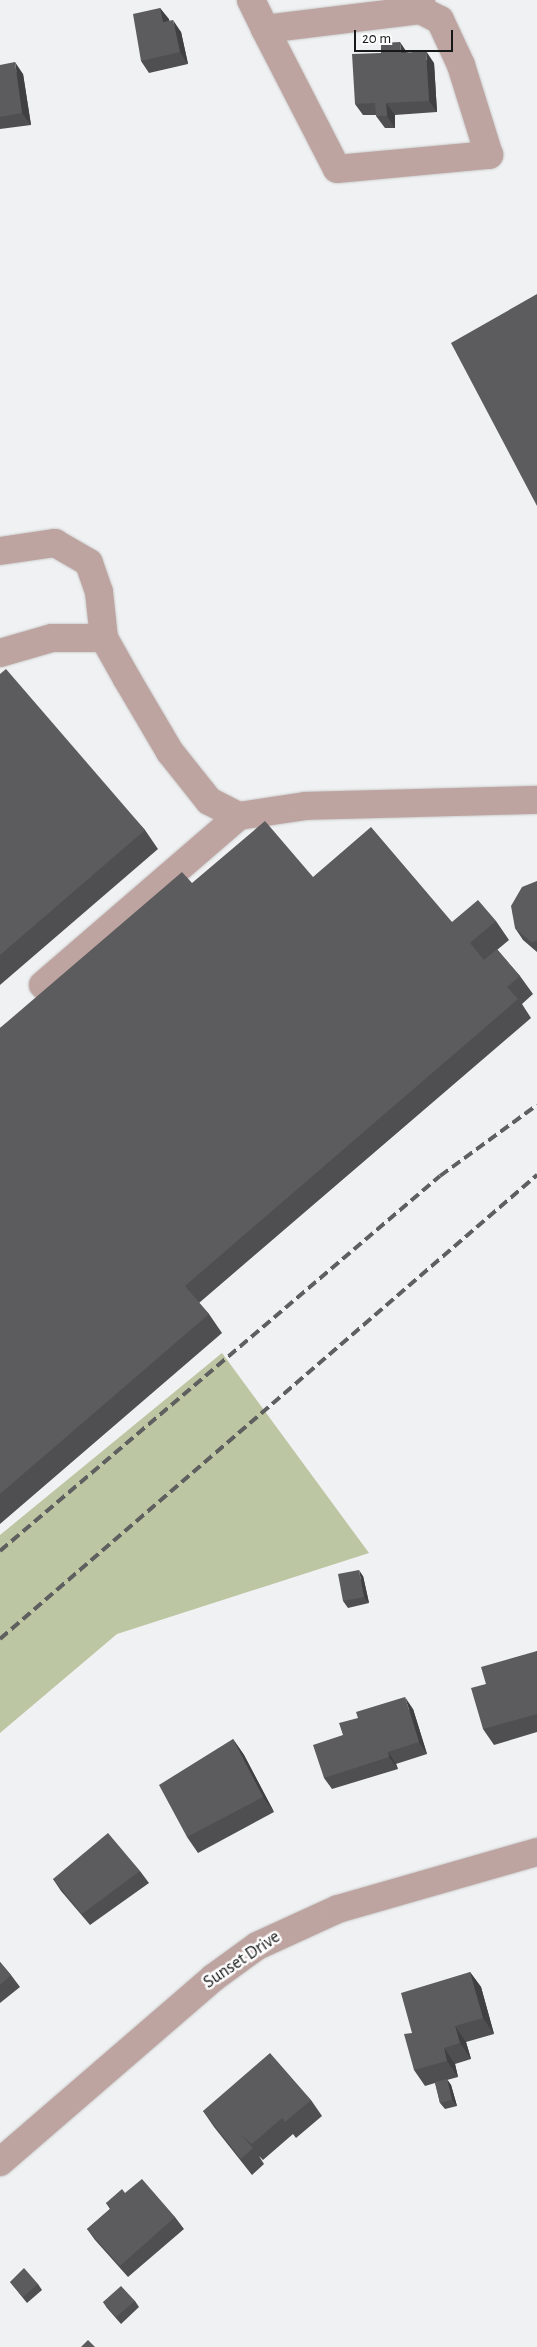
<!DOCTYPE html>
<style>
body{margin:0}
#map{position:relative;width:537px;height:2347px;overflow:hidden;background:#f0f1f2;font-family:"Alegreya Sans",sans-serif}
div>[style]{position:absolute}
.green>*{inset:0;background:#bcc6a2}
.roads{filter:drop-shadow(0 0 1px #cdcecf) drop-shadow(0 0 1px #cdcecf)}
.minor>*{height:28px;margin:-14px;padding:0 14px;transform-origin:14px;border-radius:14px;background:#bea4a0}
.rail>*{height:4px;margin-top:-2px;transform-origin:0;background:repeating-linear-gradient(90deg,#5e5f5f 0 10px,transparent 0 15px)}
.wall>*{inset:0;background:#4f4f51}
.shaded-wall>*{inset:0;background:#404042}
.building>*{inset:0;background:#5c5c5e}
span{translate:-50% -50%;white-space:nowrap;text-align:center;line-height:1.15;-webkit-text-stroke:5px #fefeff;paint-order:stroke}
.street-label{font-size:18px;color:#171818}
.scale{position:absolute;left:354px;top:30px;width:99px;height:22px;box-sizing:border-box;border:2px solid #171818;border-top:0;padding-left:6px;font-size:15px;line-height:18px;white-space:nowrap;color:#171818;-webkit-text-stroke:4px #fefeff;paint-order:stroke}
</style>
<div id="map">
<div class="green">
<div style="clip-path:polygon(222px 1353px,369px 1553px,117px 1634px,0 1733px,0 1535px)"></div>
</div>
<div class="roads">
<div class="minor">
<div style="left:251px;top:0;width:32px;rotate:64deg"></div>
<div style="left:265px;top:29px;width:156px;rotate:-7deg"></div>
<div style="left:420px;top:10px;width:10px;rotate:-84deg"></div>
<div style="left:265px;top:29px;width:157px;rotate:62.8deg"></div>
<div style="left:337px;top:169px;width:153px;rotate:-5.3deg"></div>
<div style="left:489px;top:155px;width:94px;rotate:-107.3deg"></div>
<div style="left:461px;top:65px;width:50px;rotate:-115deg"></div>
<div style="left:440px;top:20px;width:22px;rotate:-153deg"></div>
<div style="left:0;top:551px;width:56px;rotate:-8.3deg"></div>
<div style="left:55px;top:543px;width:39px;rotate:30deg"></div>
<div style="left:89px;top:563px;width:31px;rotate:71deg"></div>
<div style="left:99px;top:592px;width:46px;rotate:83.8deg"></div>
<div style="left:104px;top:638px;width:47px;rotate:60.7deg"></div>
<div style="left:127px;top:679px;width:85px;rotate:59.5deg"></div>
<div style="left:170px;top:752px;width:63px;rotate:51.5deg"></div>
<div style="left:209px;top:801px;width:34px;rotate:27deg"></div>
<div style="left:239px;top:816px;width:68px;rotate:-8.5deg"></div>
<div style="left:306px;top:806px;width:231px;rotate:-1.5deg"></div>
<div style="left:0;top:653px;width:54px;rotate:-16.1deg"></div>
<div style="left:52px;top:638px;width:52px"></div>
<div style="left:43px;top:985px;width:259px;rotate:-40.8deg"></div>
<div style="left:0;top:2162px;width:281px;rotate:-40.8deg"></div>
<div style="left:213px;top:1978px;width:54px;rotate:-36deg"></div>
<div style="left:257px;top:1946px;width:89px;rotate:-24.6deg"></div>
<div style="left:338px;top:1909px;width:207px;rotate:-16deg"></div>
</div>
</div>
<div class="rail">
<div style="left:0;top:1551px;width:578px;rotate:-40.44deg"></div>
<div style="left:440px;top:1176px;width:120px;rotate:-36.2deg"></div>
<div style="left:0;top:1639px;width:710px;rotate:-40.83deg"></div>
</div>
<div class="wall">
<div style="clip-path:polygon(160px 8px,169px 21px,181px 32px,188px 64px,149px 73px,141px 61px)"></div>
<div style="clip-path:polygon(407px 52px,434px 63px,437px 112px,395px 115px,395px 128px,385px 128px,376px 116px,376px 115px,363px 115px,355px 104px)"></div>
<div style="clip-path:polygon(0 65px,23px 74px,31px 125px,0 129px)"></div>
<div style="clip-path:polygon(0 674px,145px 830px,158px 849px,0 985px)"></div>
<div style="clip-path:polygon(313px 877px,452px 922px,496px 921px,509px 940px,497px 950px,520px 976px,533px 994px,522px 1004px,531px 1018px,199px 1303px,209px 1314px,222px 1333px,0 1524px,0 1028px,192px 883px)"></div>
<div style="clip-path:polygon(537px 881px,537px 952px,523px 940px,515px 928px)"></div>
<div style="clip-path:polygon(363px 1576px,369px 1603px,348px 1608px,343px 1601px)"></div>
<div style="clip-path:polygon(537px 1651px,537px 1732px,494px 1745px,483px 1729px,486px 1684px)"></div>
<div style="clip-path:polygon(413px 1709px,427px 1754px,396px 1764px,398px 1769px,332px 1789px,324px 1778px,343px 1735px)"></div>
<div style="clip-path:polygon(233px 1739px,244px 1755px,274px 1812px,198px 1853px,187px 1837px)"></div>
<div style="clip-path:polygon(140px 1871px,149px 1883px,90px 1925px,61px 1891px,53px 1879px)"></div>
<div style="clip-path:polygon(0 1962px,11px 1975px,20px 1987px,0 2003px)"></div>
<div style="clip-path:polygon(470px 1972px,481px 1987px,494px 2034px,466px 2042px,471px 2059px,455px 2064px,458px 2077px,447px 2080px,451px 2085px,457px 2106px,445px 2109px,440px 2103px,435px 2083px,425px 2086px,414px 2070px,412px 2033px)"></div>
<div style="clip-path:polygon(311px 2100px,322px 2116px,296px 2138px,293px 2134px,263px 2160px,259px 2156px,264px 2164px,252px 2175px,214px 2127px,203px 2111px)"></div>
<div style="clip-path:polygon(125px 2193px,175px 2217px,184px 2229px,128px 2277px,95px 2240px,87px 2229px,110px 2209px,106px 2203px)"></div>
<div style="clip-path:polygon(10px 2282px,38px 2284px,42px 2290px,27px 2303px)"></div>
<div style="clip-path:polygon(135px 2301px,139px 2307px,121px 2324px,107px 2308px,103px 2302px)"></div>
</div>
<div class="shaded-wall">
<div style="clip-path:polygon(160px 8px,169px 19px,172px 34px,163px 22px)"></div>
<div style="clip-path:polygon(173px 20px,181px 32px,188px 64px,180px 52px)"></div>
<div style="clip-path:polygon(400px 42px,408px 54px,401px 53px)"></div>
<div style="clip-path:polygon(426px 51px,434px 63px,437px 112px,429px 101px)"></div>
<div style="clip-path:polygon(15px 62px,23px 74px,31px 125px,22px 113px)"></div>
<div style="clip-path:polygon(386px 103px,395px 115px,395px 128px,387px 116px)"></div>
<div style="clip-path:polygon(359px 1570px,363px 1576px,369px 1603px,364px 1597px)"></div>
<div style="clip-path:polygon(405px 1697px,413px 1709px,427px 1754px,419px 1742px)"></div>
<div style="clip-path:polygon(233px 1739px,244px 1755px,274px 1812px,263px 1797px)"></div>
<div style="clip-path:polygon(388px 1752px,396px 1764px,398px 1769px,389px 1757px)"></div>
<div style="clip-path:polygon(470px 1972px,481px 1987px,494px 2034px,483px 2018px)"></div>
<div style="clip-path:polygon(455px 2026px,466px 2042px,471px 2059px,460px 2043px)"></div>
<div style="clip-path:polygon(444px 2048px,455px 2064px,458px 2077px,447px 2061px)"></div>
<div style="clip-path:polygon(447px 2079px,451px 2085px,457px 2106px,452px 2100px)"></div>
</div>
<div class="building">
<div style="clip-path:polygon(160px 8px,163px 22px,173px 20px,180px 52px,141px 61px,133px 14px)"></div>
<div style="clip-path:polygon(400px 42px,401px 53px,426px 51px,429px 101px,386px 103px,387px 116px,376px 116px,375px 103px,355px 104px,352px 54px,381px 53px,381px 43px)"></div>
<div style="clip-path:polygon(15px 62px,22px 113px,0 117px,0 65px)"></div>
<div style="clip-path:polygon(537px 294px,537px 506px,451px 343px)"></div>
<div style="clip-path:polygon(6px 669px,145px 830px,0 955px,0 674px)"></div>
<div style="clip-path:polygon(265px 821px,313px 877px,371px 827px,452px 922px,478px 900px,496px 921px,470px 943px,484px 960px,497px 949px,520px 976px,507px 987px,518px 999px,185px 1286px,209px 1314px,0 1494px,0 1028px,182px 872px,192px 883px)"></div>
<div style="clip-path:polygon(537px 881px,537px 941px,531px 942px,515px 928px,511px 906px,522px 887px)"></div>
<div style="clip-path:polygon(359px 1570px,364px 1597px,343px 1601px,338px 1574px)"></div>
<div style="clip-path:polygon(537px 1651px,537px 1714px,483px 1729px,471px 1688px,486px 1684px,481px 1667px)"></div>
<div style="clip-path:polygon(405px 1697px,419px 1742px,388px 1752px,389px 1757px,324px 1778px,313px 1745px,343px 1735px,339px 1723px,358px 1718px,356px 1712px)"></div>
<div style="clip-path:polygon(233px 1739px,263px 1797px,187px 1837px,159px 1785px)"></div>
<div style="clip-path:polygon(108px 1833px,140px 1871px,82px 1914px,53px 1879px)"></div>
<div style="clip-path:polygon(0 1962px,11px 1975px,0 1985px)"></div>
<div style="clip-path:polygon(470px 1972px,483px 2018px,455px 2026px,460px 2043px,444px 2048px,447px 2061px,414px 2070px,404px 2034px,412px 2033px,401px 1993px)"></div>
<div style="clip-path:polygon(270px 2053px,311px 2100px,285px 2122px,282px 2118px,252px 2144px,241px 2135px,253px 2148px,241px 2159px,203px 2111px)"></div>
<div style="clip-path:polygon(447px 2079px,452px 2100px,440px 2103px,435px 2082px)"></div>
<div style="clip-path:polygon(142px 2179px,175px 2217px,120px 2266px,87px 2229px,111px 2208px,106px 2203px,122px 2189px,125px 2193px)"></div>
<div style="clip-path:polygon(24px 2268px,38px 2284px,23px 2297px,10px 2282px)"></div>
<div style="clip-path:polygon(121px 2286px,135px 2301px,116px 2317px,103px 2302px)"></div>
<div style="clip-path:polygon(88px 2340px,95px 2347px,81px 2347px)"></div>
</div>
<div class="street-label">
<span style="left:242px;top:1960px;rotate:-34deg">Sunset Drive</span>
</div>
<div class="scale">20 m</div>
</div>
